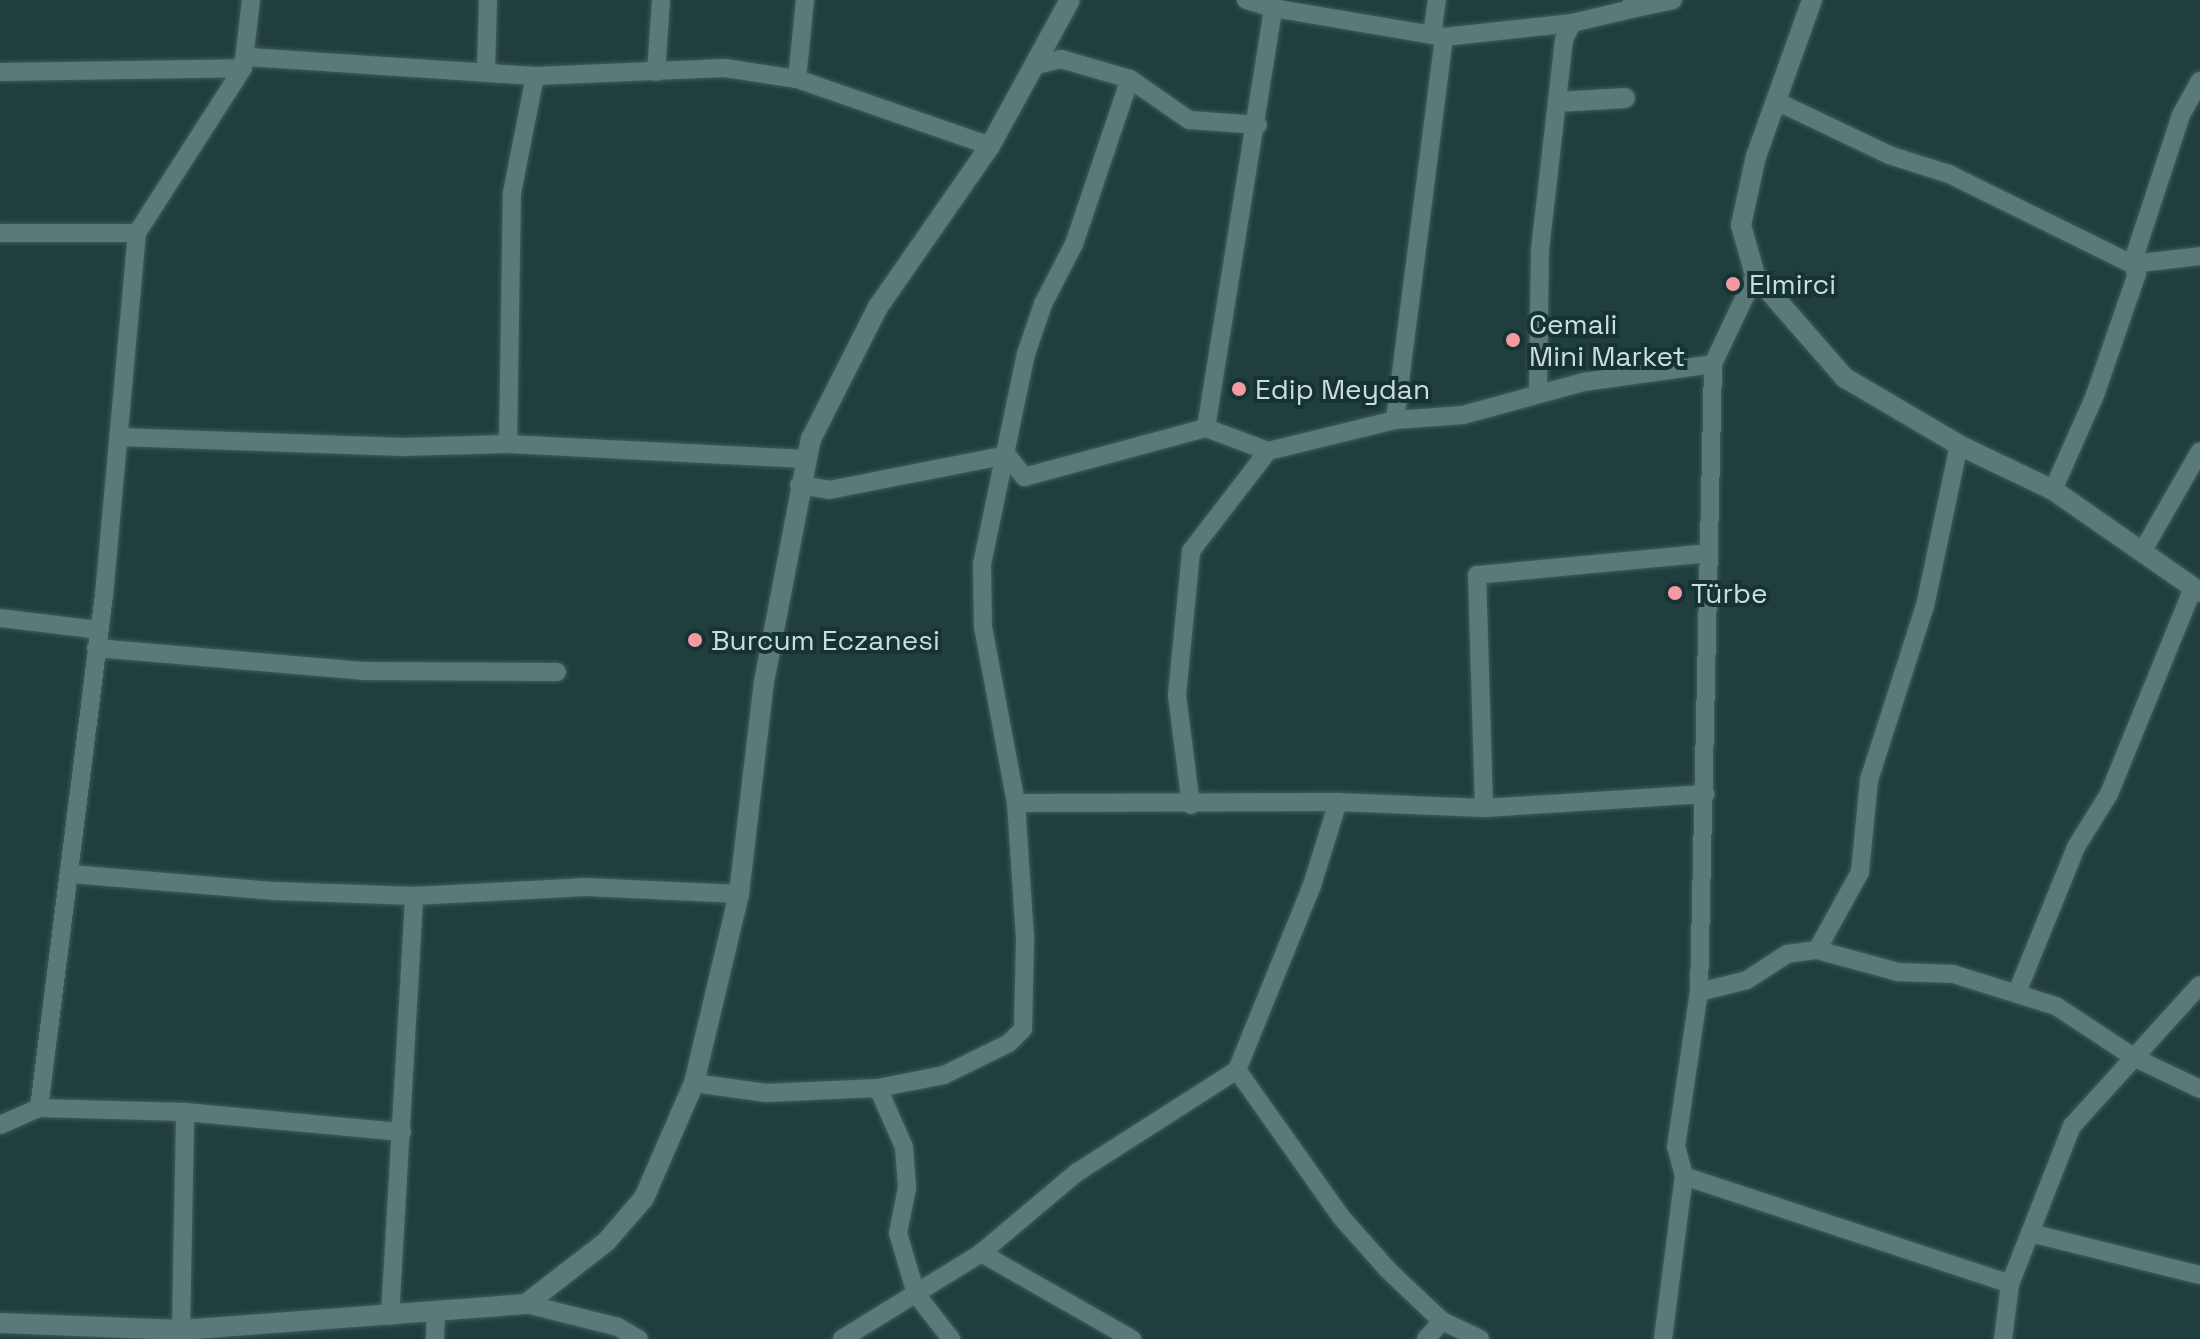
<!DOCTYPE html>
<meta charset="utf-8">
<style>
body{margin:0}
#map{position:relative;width:2200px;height:1339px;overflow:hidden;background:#203e3d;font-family:"Space Grotesk",sans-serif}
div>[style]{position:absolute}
.roads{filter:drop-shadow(0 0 2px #415b5b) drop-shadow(0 0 2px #415b5b)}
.minor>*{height:18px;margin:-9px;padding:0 9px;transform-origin:9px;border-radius:9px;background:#5a7979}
.tertiary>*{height:20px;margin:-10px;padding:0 10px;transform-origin:10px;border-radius:10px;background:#5a7979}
.dots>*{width:22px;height:22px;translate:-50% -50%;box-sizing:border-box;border:4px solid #163333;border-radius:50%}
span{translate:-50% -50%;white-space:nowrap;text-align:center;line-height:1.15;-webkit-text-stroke:8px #163333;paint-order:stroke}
.poi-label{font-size:28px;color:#cbdcdb}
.left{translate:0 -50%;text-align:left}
</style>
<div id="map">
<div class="roads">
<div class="minor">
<div style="left:1246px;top:0;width:28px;rotate:17deg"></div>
<div style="left:1273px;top:8px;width:8px;rotate:-90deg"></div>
<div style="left:1631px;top:9px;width:43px;rotate:-12.1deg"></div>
<div style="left:1432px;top:35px;width:35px;rotate:-82deg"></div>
<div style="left:248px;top:57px;width:288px;rotate:3.8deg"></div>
<div style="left:535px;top:76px;width:190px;rotate:-2.4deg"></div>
<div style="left:725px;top:68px;width:73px;rotate:8.7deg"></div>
<div style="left:797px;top:79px;width:204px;rotate:19.1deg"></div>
<div style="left:1037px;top:65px;width:25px;rotate:-14deg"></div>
<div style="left:1061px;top:59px;width:72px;rotate:16.2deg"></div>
<div style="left:1130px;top:79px;width:72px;rotate:34.8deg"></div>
<div style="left:1189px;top:120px;width:69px;rotate:4.1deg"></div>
<div style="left:0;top:72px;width:243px;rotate:-0.9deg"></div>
<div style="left:486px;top:72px;width:72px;rotate:-88.4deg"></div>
<div style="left:656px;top:72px;width:72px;rotate:-86deg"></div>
<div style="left:797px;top:79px;width:79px;rotate:-84.2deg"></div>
<div style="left:1778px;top:102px;width:123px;rotate:25.5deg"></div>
<div style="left:1889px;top:155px;width:63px;rotate:17.6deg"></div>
<div style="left:1949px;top:174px;width:204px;rotate:26.2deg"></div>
<div style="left:2132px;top:264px;width:68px;rotate:-6.7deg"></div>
<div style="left:0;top:233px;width:137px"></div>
<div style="left:1538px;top:391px;width:141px;rotate:-89.2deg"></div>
<div style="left:1540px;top:250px;width:211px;rotate:-83.5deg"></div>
<div style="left:1564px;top:40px;width:19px;rotate:-65deg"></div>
<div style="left:1395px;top:420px;width:386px;rotate:-82.7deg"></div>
<div style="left:1206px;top:428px;width:425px;rotate:-80.9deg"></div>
<div style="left:1273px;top:8px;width:173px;rotate:9.6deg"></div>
<div style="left:1444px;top:37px;width:129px;rotate:-6.2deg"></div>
<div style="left:1572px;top:23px;width:61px;rotate:-13.3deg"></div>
<div style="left:1631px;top:9px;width:9px;rotate:-84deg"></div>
<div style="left:119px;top:437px;width:284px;rotate:2deg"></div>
<div style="left:403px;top:447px;width:105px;rotate:-1.6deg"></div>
<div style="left:508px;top:444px;width:298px;rotate:2.9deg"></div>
<div style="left:508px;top:444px;width:251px;rotate:-89.1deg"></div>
<div style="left:512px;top:193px;width:119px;rotate:-78.9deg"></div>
<div style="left:799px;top:485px;width:30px;rotate:9deg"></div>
<div style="left:829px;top:490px;width:181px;rotate:-11.1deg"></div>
<div style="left:1007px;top:455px;width:28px;rotate:52deg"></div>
<div style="left:1024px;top:477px;width:188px;rotate:-15.1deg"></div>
<div style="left:1206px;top:428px;width:66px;rotate:20.4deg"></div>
<div style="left:1268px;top:451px;width:131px;rotate:-13.7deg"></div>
<div style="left:1395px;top:420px;width:68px;rotate:-4.2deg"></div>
<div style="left:1463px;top:415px;width:125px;rotate:-15.3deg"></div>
<div style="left:1584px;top:382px;width:130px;rotate:-7.9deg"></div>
<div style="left:1713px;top:364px;width:98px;rotate:-64.7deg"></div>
<div style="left:2053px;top:490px;width:104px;rotate:-66.1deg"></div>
<div style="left:2095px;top:395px;width:128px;rotate:-70.9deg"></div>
<div style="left:2137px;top:274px;width:11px;rotate:-117deg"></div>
<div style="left:2132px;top:264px;width:157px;rotate:-71.8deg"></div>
<div style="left:2181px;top:115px;width:39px;rotate:-61deg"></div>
<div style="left:2142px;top:552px;width:116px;rotate:-60.1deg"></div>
<div style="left:0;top:618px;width:100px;rotate:6.9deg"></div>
<div style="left:96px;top:648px;width:268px;rotate:4.9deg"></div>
<div style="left:363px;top:671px;width:194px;rotate:0.3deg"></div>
<div style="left:1016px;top:803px;width:322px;rotate:-0.2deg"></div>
<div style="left:1338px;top:802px;width:146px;rotate:2.4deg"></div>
<div style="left:1484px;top:808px;width:222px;rotate:-3.6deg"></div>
<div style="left:1191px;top:805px;width:111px;rotate:-97.3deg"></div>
<div style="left:1177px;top:695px;width:145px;rotate:-84.4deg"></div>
<div style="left:1191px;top:551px;width:126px;rotate:-52.4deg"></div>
<div style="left:1484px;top:808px;width:233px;rotate:-91.7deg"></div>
<div style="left:1477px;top:575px;width:233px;rotate:-5.4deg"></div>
<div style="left:71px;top:874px;width:205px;rotate:4.8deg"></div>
<div style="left:275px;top:891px;width:139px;rotate:2.1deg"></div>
<div style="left:414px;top:896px;width:172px;rotate:-3deg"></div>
<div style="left:586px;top:887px;width:153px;rotate:2.6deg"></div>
<div style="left:1817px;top:950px;width:89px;rotate:-61.1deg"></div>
<div style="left:1860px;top:872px;width:92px;rotate:-84.4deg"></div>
<div style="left:1869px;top:780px;width:183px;rotate:-72.2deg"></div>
<div style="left:1925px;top:606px;width:165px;rotate:-78.1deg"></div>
<div style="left:2018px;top:990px;width:154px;rotate:-67.9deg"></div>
<div style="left:2076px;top:847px;width:62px;rotate:-58.1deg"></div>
<div style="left:2109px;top:794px;width:222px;rotate:-67.8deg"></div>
<div style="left:1699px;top:992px;width:49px;rotate:-14deg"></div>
<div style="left:1747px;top:980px;width:48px;rotate:-33deg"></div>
<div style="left:1787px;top:954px;width:30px;rotate:-8deg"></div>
<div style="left:1817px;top:950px;width:84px;rotate:15.2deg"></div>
<div style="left:1898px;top:972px;width:55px;rotate:2.1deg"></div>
<div style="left:1953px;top:974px;width:108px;rotate:17.3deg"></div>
<div style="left:2056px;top:1006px;width:95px;rotate:33.4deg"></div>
<div style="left:2135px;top:1058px;width:72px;rotate:25.5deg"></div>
<div style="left:1237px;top:1070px;width:180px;rotate:54.7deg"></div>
<div style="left:1341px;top:1217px;width:71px;rotate:48.4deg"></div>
<div style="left:1388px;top:1270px;width:74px;rotate:43.4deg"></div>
<div style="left:1442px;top:1321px;width:42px;rotate:25.3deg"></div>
<div style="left:694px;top:1083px;width:73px;rotate:7.9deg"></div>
<div style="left:766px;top:1093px;width:112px;rotate:-2.6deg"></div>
<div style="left:878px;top:1088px;width:67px;rotate:-11.1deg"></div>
<div style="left:944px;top:1075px;width:72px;rotate:-26.2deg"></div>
<div style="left:1009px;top:1043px;width:20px;rotate:-45deg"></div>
<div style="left:1023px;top:1029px;width:91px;rotate:-88.7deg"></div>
<div style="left:1025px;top:938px;width:135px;rotate:-93.8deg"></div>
<div style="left:1016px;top:803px;width:179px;rotate:-100.6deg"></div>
<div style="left:983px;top:627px;width:63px;rotate:-90.9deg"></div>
<div style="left:982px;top:564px;width:215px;rotate:-78.2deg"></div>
<div style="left:1026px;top:354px;width:53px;rotate:-71.2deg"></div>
<div style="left:1043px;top:304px;width:68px;rotate:-62.7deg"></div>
<div style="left:1074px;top:244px;width:174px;rotate:-71.3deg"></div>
<div style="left:878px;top:1088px;width:64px;rotate:66.2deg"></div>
<div style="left:904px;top:1147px;width:41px;rotate:85.8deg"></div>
<div style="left:907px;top:1188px;width:46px;rotate:101.3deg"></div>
<div style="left:898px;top:1233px;width:64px;rotate:73.6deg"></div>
<div style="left:916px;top:1294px;width:57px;rotate:52.1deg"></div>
<div style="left:39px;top:1108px;width:146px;rotate:1.6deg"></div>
<div style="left:185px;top:1112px;width:218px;rotate:5.3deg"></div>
<div style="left:0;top:1125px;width:43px;rotate:-23.6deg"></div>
<div style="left:39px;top:1108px;width:517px;rotate:-82.78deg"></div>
<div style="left:104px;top:595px;width:364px;rotate:-84.8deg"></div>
<div style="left:137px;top:233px;width:196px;rotate:-57.3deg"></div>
<div style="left:243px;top:68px;width:68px;rotate:-83.3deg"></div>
<div style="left:1684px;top:1176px;width:343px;rotate:18.3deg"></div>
<div style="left:2030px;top:1233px;width:175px;rotate:13.9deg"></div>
<div style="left:981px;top:1253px;width:174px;rotate:29.7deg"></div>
<div style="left:526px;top:1304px;width:95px;rotate:14deg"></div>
<div style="left:618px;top:1327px;width:24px;rotate:30deg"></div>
<div style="left:390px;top:1316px;width:421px;rotate:-86.7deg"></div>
<div style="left:181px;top:1330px;width:218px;rotate:-88.9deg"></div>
<div style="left:435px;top:1339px;width:26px;rotate:-88deg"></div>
<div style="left:842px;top:1339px;width:163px;rotate:-31.7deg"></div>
<div style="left:981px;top:1253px;width:124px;rotate:-40.1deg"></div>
<div style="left:1076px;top:1173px;width:191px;rotate:-32.6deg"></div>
<div style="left:1237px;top:1070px;width:200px;rotate:-67.9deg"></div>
<div style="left:1312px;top:885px;width:87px;rotate:-72.6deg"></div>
<div style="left:1426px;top:1339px;width:24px;rotate:-48deg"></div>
<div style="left:1663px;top:1339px;width:164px;rotate:-82.7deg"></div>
<div style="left:1684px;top:1176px;width:30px;rotate:-105deg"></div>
<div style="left:1676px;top:1147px;width:157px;rotate:-81.6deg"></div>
<div style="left:1699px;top:992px;width:628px;rotate:-88.72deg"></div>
<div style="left:2003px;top:1339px;width:55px;rotate:-82.7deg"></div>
<div style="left:2010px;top:1284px;width:170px;rotate:-68.6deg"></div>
<div style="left:2072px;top:1126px;width:190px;rotate:-47.8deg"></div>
</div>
<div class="tertiary">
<div style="left:1812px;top:0;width:166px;rotate:109.7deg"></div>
<div style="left:1756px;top:156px;width:71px;rotate:102.3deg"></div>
<div style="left:1741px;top:225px;width:52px;rotate:74.4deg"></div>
<div style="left:1755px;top:275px;width:137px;rotate:48.9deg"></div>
<div style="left:1845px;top:378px;width:132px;rotate:30.4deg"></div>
<div style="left:1959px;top:445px;width:104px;rotate:25.6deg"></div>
<div style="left:2053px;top:490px;width:179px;rotate:34.8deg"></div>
<div style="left:1558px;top:102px;width:67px;rotate:-3.4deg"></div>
<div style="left:0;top:1323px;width:181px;rotate:2.2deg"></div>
<div style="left:181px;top:1330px;width:346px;rotate:-4.3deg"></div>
<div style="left:526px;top:1304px;width:101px;rotate:-37.8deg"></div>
<div style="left:606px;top:1242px;width:58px;rotate:-49.2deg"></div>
<div style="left:644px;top:1198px;width:125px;rotate:-66.5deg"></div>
<div style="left:694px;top:1083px;width:194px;rotate:-76.6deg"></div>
<div style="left:739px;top:894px;width:213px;rotate:-83.3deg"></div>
<div style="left:764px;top:682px;width:248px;rotate:-79.1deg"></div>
<div style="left:811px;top:439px;width:148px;rotate:-63.1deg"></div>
<div style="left:878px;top:307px;width:196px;rotate:-55.2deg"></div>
<div style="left:990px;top:146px;width:166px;rotate:-61.3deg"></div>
</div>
</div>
<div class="dots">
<div style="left:1733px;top:284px;background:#f49aa1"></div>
<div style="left:1513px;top:340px;background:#f49aa1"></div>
<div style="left:1239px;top:389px;background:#f49aa1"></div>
<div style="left:1675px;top:593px;background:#f49aa1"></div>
<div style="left:695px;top:640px;background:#f49aa1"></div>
</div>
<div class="poi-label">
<span class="left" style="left:1749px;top:284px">Elmirci</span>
<span class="left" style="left:1529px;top:340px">Cemali<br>Mini Market</span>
<span class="left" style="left:1255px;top:389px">Edip Meydan</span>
<span class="left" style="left:1691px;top:593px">Türbe</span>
<span class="left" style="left:711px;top:640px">Burcum Eczanesi</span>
</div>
</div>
